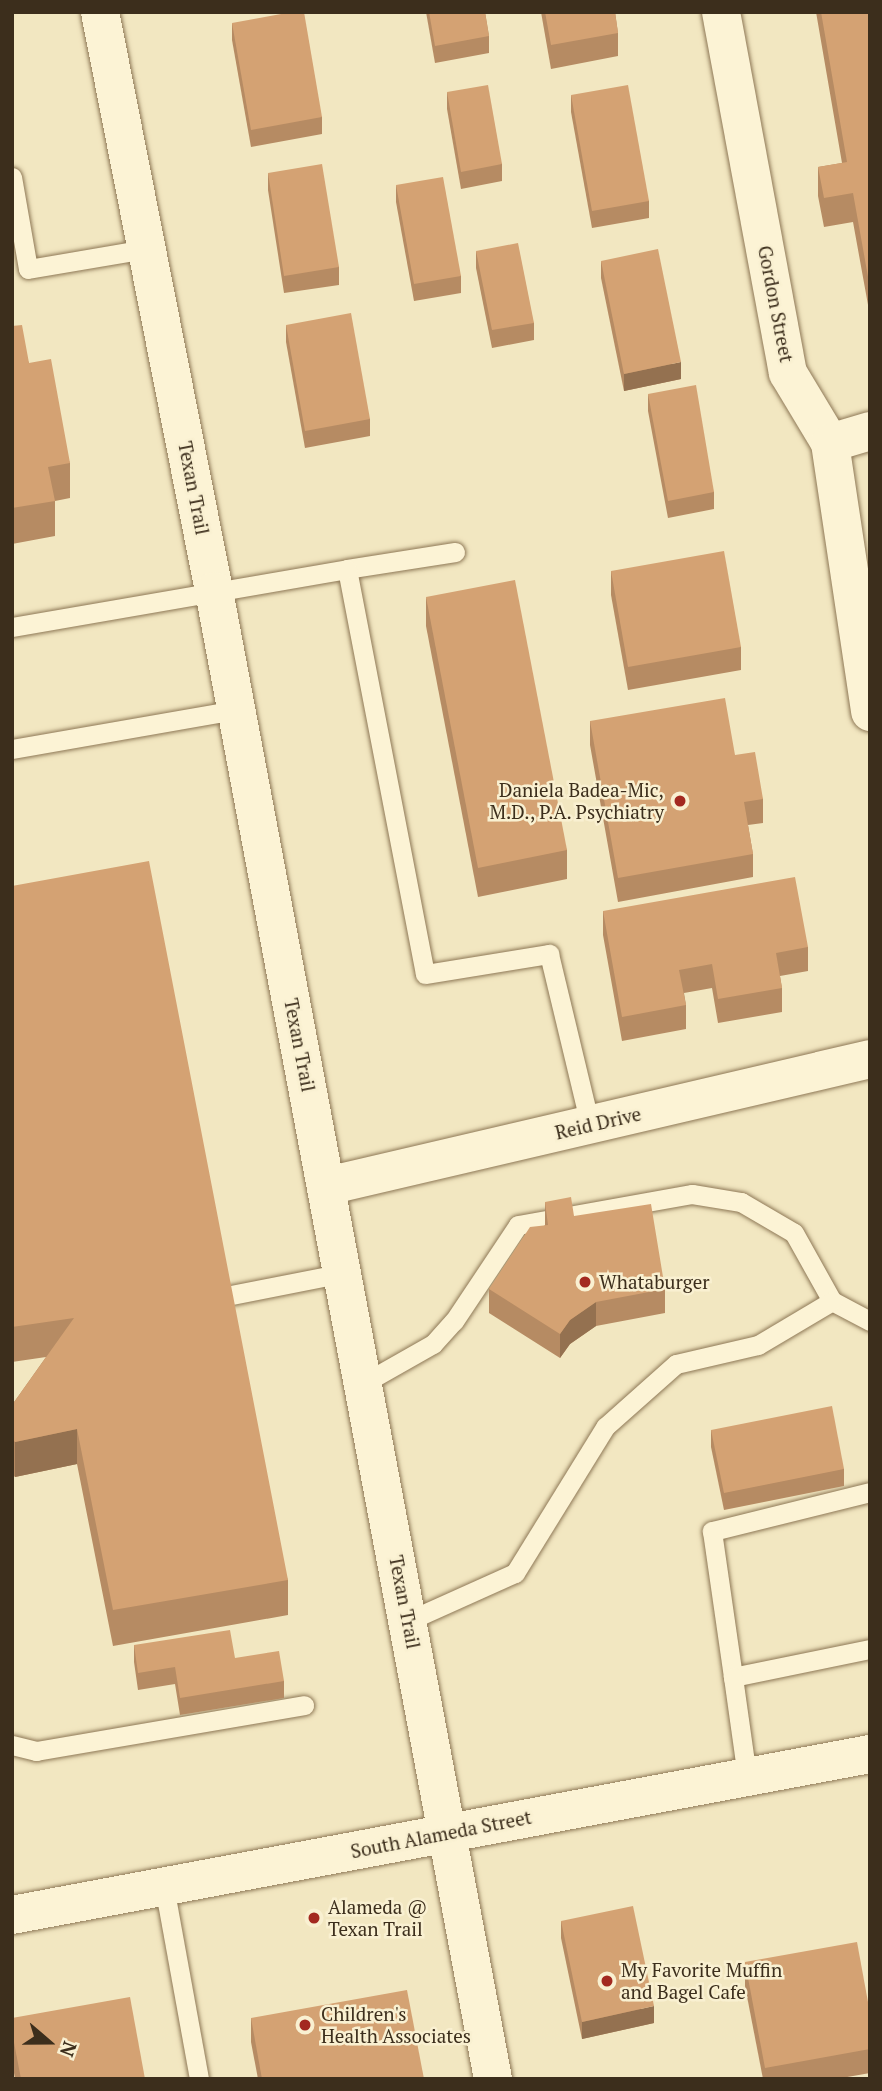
<!DOCTYPE html>
<style>
body{margin:0}
#map{position:relative;width:882px;height:2091px;overflow:hidden;background:#f2e7c1;font-family:"PT Serif",serif}
div>[style]{position:absolute}
.roads{filter:drop-shadow(0 0 2px #8e7856) drop-shadow(0 0 2px #8e7856)}
.service>*{height:19px;margin:-9.5px;padding:0 9.5px;transform-origin:9.5px;border-radius:9.5px;background:#fcf3d5}
.minor>*{height:38px;margin:-19px;padding:0 19px;transform-origin:19px;border-radius:19px;background:#fcf3d5}
.tertiary>*{height:38px;margin:-19px;padding:0 19px;transform-origin:19px;border-radius:19px;background:#fcf3d5}
.secondary>*{height:38px;margin:-19px;padding:0 19px;transform-origin:19px;border-radius:19px;background:#fcf3d5}
.wall>*{inset:0;background:#b68b63}
.shaded-wall>*{inset:0;background:#947150}
.building>*{inset:0;background:#d4a273}
.dots>*{width:19px;height:19px;translate:-50% -50%;box-sizing:border-box;border:4px solid #f9f0d1;border-radius:50%}
span{translate:-50% -50%;white-space:nowrap;text-align:center;line-height:1.15;-webkit-text-stroke:5px #f9f0d1;paint-order:stroke}
.street-label{font-size:19px;color:#3c2e1c}
.poi-label{font-size:19px;color:#3c2e1c}
.right{translate:-100% -50%;text-align:right}
.left{translate:0 -50%;text-align:left}
.frame{position:absolute;inset:0;border:14px solid #3c2e1c;pointer-events:none}
.north{position:absolute;left:14px;top:2007px;width:70px;height:70px;-webkit-text-stroke:5px #f9f0d1;paint-order:stroke;rotate:110deg;font-size:19px;font-weight:700;line-height:28px;text-align:center;color:#3c2e1c}
.north::after{content:'';display:block;margin:auto;width:24px;height:32px;background:#3c2e1c;clip-path:polygon(50% 0,100% 100%,50% 72%,0 100%)}
</style>
<div id="map">
<div class="roads">
<div class="service">
<div style="left:12px;top:177px;width:93px;rotate:80.1deg"></div>
<div style="left:28px;top:269px;width:120px;rotate:-9.6deg"></div>
<div style="left:455px;top:552px;width:109px;rotate:171.1deg"></div>
<div style="left:347px;top:569px;width:412px;rotate:79.1deg"></div>
<div style="left:425px;top:974px;width:126px;rotate:-9.2deg"></div>
<div style="left:549px;top:954px;width:176px;rotate:76.5deg"></div>
<div style="left:12px;top:627px;width:340px;rotate:-9.8deg"></div>
<div style="left:12px;top:749px;width:226px;rotate:-9.9deg"></div>
<div style="left:226px;top:1296px;width:119px;rotate:-11.1deg"></div>
<div style="left:364px;top:1383px;width:79px;rotate:-29.5deg"></div>
<div style="left:433px;top:1344px;width:31px;rotate:-48deg"></div>
<div style="left:454px;top:1321px;width:115px;rotate:-56.3deg"></div>
<div style="left:518px;top:1225px;width:177px;rotate:-10.1deg"></div>
<div style="left:692px;top:1194px;width:50px;rotate:9.3deg"></div>
<div style="left:741px;top:1202px;width:61px;rotate:30.3deg"></div>
<div style="left:794px;top:1233px;width:78px;rotate:60.8deg"></div>
<div style="left:832px;top:1301px;width:43px;rotate:27.8deg"></div>
<div style="left:870px;top:1492px;width:163px;rotate:166.1deg"></div>
<div style="left:712px;top:1531px;width:148px;rotate:81.8deg"></div>
<div style="left:733px;top:1677px;width:140px;rotate:-11.6deg"></div>
<div style="left:408px;top:1621px;width:117px;rotate:-24.2deg"></div>
<div style="left:515px;top:1573px;width:172px;rotate:-58.3deg"></div>
<div style="left:605px;top:1427px;width:95px;rotate:-41.6deg"></div>
<div style="left:676px;top:1364px;width:84px;rotate:-13deg"></div>
<div style="left:758px;top:1345px;width:86px;rotate:-30.7deg"></div>
<div style="left:733px;top:1677px;width:100px;rotate:82deg"></div>
<div style="left:12px;top:1745px;width:25px;rotate:14deg"></div>
<div style="left:36px;top:1751px;width:272px;rotate:-9.7deg"></div>
<div style="left:164px;top:1886px;width:196px;rotate:79.7deg"></div>
</div>
<div class="minor">
<div style="left:721px;top:12px;width:367px;rotate:79.5deg"></div>
<div style="left:788px;top:373px;width:82px;rotate:59deg"></div>
<div style="left:830px;top:443px;width:272px;rotate:81.5deg"></div>
<div style="left:830px;top:443px;width:42px;rotate:-16.7deg"></div>
<div style="left:327px;top:1186px;width:558px;rotate:-13.16deg"></div>
</div>
<div class="tertiary">
<div style="left:100px;top:12px;width:590px;rotate:78.86deg"></div>
<div style="left:214px;top:591px;width:1514px;rotate:79.38deg"></div>
</div>
<div class="secondary">
<div style="left:12px;top:1915px;width:873px;rotate:-10.63deg"></div>
</div>
</div>
<div class="wall">
<div style="clip-path:polygon(426px 12px,485px 12px,489px 36px,489px 53px,435px 63px)"></div>
<div style="clip-path:polygon(541px 12px,615px 12px,618px 33px,618px 56px,551px 69px)"></div>
<div style="clip-path:polygon(816px 12px,870px 12px,870px 316px,853px 222px,824px 227px,818px 196px,818px 167px,842px 163px)"></div>
<div style="clip-path:polygon(232px 23px,322px 117px,322px 134px,251px 147px,232px 40px)"></div>
<div style="clip-path:polygon(447px 92px,502px 164px,502px 181px,461px 189px,447px 109px)"></div>
<div style="clip-path:polygon(571px 95px,649px 201px,649px 218px,592px 228px,571px 112px)"></div>
<div style="clip-path:polygon(268px 173px,339px 267px,339px 285px,284px 293px,268px 190px)"></div>
<div style="clip-path:polygon(396px 185px,461px 276px,461px 293px,414px 301px,396px 202px)"></div>
<div style="clip-path:polygon(476px 251px,534px 323px,534px 340px,492px 348px,476px 268px)"></div>
<div style="clip-path:polygon(601px 261px,681px 379px,624px 391px,601px 278px)"></div>
<div style="clip-path:polygon(286px 325px,370px 419px,370px 436px,305px 448px,286px 342px)"></div>
<div style="clip-path:polygon(12px 326px,29px 363px,70px 463px,70px 498px,55px 501px,55px 536px,12px 544px)"></div>
<div style="clip-path:polygon(648px 394px,714px 492px,714px 509px,668px 518px,648px 411px)"></div>
<div style="clip-path:polygon(611px 571px,741px 647px,741px 670px,628px 690px,611px 595px)"></div>
<div style="clip-path:polygon(426px 597px,567px 850px,567px 879px,478px 897px,426px 626px)"></div>
<div style="clip-path:polygon(590px 721px,735px 755px,763px 799px,763px 823px,748px 825px,753px 854px,753px 877px,618px 902px,590px 745px)"></div>
<div style="clip-path:polygon(12px 886px,288px 1580px,288px 1615px,113px 1646px,77px 1464px,15px 1477px,12px 1474px,12px 1405px,46px 1357px,12px 1362px)"></div>
<div style="clip-path:polygon(603px 911px,808px 947px,808px 971px,780px 976px,782px 988px,782px 1012px,718px 1023px,712px 988px,684px 993px,686px 1005px,686px 1029px,622px 1041px,603px 935px)"></div>
<div style="clip-path:polygon(545px 1202px,574px 1216px,665px 1289px,665px 1313px,596px 1326px,570px 1344px,560px 1358px,489px 1313px,489px 1289px,545px 1225px)"></div>
<div style="clip-path:polygon(711px 1430px,844px 1469px,844px 1486px,724px 1510px,711px 1447px)"></div>
<div style="clip-path:polygon(134px 1645px,235px 1658px,284px 1681px,284px 1698px,180px 1715px,175px 1684px,138px 1690px,134px 1662px)"></div>
<div style="clip-path:polygon(561px 1921px,654px 2023px,582px 2039px,561px 1938px)"></div>
<div style="clip-path:polygon(745px 1962px,870px 2013px,870px 2073px,836px 2079px,763px 2079px,745px 1986px)"></div>
<div style="clip-path:polygon(12px 2018px,145px 2079px,15px 2079px,12px 2061px)"></div>
<div style="clip-path:polygon(251px 2018px,424px 2079px,258px 2079px,251px 2042px)"></div>
</div>
<div class="shaded-wall">
<div style="clip-path:polygon(681px 362px,681px 379px,624px 391px,624px 374px)"></div>
<div style="clip-path:polygon(596px 1302px,596px 1326px,570px 1344px,560px 1358px,560px 1334px,570px 1320px)"></div>
<div style="clip-path:polygon(77px 1429px,77px 1464px,15px 1477px,15px 1442px)"></div>
<div style="clip-path:polygon(654px 2006px,654px 2023px,582px 2039px,582px 2022px)"></div>
</div>
<div class="building">
<div style="clip-path:polygon(292px 12px,304px 12px,322px 117px,251px 130px,232px 23px)"></div>
<div style="clip-path:polygon(429px 12px,485px 12px,489px 36px,435px 46px)"></div>
<div style="clip-path:polygon(545px 12px,615px 12px,618px 33px,551px 45px)"></div>
<div style="clip-path:polygon(821px 12px,870px 12px,870px 288px,853px 193px,824px 198px,818px 167px,847px 162px)"></div>
<div style="clip-path:polygon(488px 85px,502px 164px,461px 172px,447px 92px)"></div>
<div style="clip-path:polygon(628px 85px,649px 201px,592px 211px,571px 95px)"></div>
<div style="clip-path:polygon(322px 164px,339px 267px,284px 276px,268px 173px)"></div>
<div style="clip-path:polygon(443px 177px,461px 276px,414px 284px,396px 185px)"></div>
<div style="clip-path:polygon(518px 243px,534px 323px,492px 330px,476px 251px)"></div>
<div style="clip-path:polygon(658px 249px,681px 362px,624px 374px,601px 261px)"></div>
<div style="clip-path:polygon(351px 313px,370px 419px,305px 431px,286px 325px)"></div>
<div style="clip-path:polygon(22px 325px,29px 363px,51px 359px,70px 463px,48px 467px,55px 501px,12px 508px,12px 326px)"></div>
<div style="clip-path:polygon(696px 385px,714px 492px,668px 501px,648px 394px)"></div>
<div style="clip-path:polygon(724px 551px,741px 647px,628px 667px,611px 571px)"></div>
<div style="clip-path:polygon(515px 580px,567px 850px,478px 868px,426px 597px)"></div>
<div style="clip-path:polygon(725px 698px,735px 755px,755px 752px,763px 799px,744px 802px,753px 854px,618px 878px,590px 721px)"></div>
<div style="clip-path:polygon(149px 861px,288px 1580px,113px 1610px,77px 1429px,15px 1442px,12px 1439px,12px 1405px,74px 1318px,12px 1327px,12px 886px)"></div>
<div style="clip-path:polygon(795px 877px,808px 947px,776px 953px,782px 988px,718px 999px,712px 964px,679px 970px,686px 1005px,622px 1017px,603px 911px)"></div>
<div style="clip-path:polygon(571px 1197px,574px 1216px,651px 1204px,665px 1289px,596px 1302px,570px 1320px,560px 1334px,489px 1289px,530px 1227px,548px 1225px,545px 1202px)"></div>
<div style="clip-path:polygon(832px 1406px,844px 1469px,724px 1493px,711px 1430px)"></div>
<div style="clip-path:polygon(230px 1630px,235px 1658px,279px 1651px,284px 1681px,180px 1698px,175px 1667px,138px 1673px,134px 1645px)"></div>
<div style="clip-path:polygon(633px 1906px,654px 2006px,582px 2022px,561px 1921px)"></div>
<div style="clip-path:polygon(857px 1942px,870px 2013px,870px 2049px,765px 2068px,745px 1962px)"></div>
<div style="clip-path:polygon(407px 1990px,424px 2079px,262px 2079px,251px 2018px)"></div>
<div style="clip-path:polygon(130px 1997px,145px 2079px,21px 2079px,12px 2032px,12px 2018px)"></div>
</div>
<div class="dots">
<div style="left:680px;top:801px;background:#a32920"></div>
<div style="left:585px;top:1282px;background:#a32920"></div>
<div style="left:314px;top:1918px;background:#a32920"></div>
<div style="left:607px;top:1981px;background:#a32920"></div>
<div style="left:305px;top:2025px;background:#a32920"></div>
</div>
<div class="street-label">
<span style="left:776px;top:304px;rotate:79deg">Gordon Street</span>
<span style="left:194px;top:488px;rotate:79deg">Texan Trail</span>
<span style="left:300px;top:1045px;rotate:79deg">Texan Trail</span>
<span style="left:598px;top:1123px;rotate:-13deg">Reid Drive</span>
<span style="left:405px;top:1602px;rotate:79deg">Texan Trail</span>
<span style="left:441px;top:1834px;rotate:-11deg">South Alameda Street</span>
</div>
<div class="poi-label">
<span class="right" style="left:664px;top:801px">Daniela Badea-Mic,<br>M.D., P.A. Psychiatry</span>
<span class="left" style="left:599px;top:1282px">Whataburger</span>
<span class="left" style="left:328px;top:1918px">Alameda @<br>Texan Trail</span>
<span class="left" style="left:621px;top:1981px">My Favorite Muffin<br>and Bagel Cafe</span>
<span class="left" style="left:321px;top:2025px">Children's<br>Health Associates</span>
</div>
<div class="frame"></div>
<div class="north">N</div>
</div>
